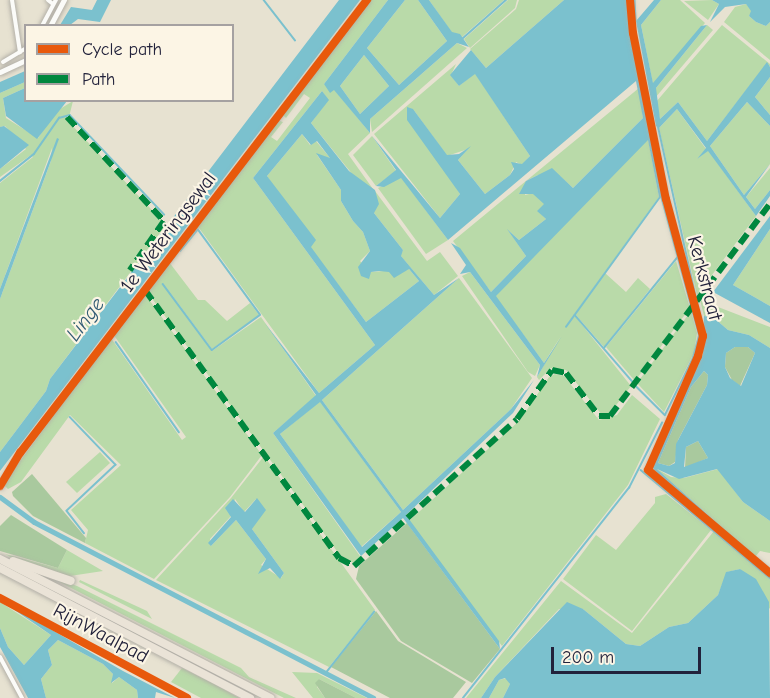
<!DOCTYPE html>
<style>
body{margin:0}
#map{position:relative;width:770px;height:698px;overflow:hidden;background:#e7e2d1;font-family:"Comic Neue",sans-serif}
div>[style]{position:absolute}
.green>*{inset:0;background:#b9daa9}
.forest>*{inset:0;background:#a9c99e}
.water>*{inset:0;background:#7bc1ce}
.stream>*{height:1.5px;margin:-0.75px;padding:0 0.75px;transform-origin:0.75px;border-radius:0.75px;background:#7bc1ce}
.canal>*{height:5px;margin:-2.5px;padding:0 2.5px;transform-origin:2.5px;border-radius:2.5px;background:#7bc1ce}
.roads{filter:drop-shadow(0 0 2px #b2afa7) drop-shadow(0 0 2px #b2afa7)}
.minor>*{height:4px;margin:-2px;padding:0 2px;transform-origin:2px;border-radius:2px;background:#fbfbf8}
.tertiary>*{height:5px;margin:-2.5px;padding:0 2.5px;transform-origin:2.5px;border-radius:2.5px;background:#fbfbf8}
.motorway>*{height:8px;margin:-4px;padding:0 4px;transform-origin:4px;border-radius:4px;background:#eae3d7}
.quiet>*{height:6px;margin-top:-3px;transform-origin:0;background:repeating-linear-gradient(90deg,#00873e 0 12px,transparent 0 18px)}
.cycleway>*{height:8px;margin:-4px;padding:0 4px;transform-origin:4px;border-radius:4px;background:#e8590c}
span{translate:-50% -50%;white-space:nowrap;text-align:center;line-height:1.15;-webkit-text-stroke:4.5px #fcf5e5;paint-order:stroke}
.street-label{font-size:20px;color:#22223b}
.water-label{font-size:21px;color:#335c75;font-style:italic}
.legend{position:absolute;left:24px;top:24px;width:210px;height:78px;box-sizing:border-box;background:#fcf5e5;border:2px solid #a5a1a1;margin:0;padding:8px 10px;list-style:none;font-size:18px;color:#22223b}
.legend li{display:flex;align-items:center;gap:12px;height:30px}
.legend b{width:30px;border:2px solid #a5a1a1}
.scale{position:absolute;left:551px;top:647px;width:150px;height:27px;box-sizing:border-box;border:3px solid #22223b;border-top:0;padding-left:8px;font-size:18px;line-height:21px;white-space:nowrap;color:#22223b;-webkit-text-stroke:4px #fcf5e5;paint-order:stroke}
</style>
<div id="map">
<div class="green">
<div style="clip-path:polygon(370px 0,388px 0,324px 84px,334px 89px,370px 133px,348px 154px,373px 189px,357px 180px,311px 123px,328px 100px,322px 91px,253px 178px,375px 345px,319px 393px,199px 228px,180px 249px,277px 120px,283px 122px,271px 137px,277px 141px,310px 98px,304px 94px,286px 118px,282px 114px)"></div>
<div style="clip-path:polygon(405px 0,418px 0,447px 41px,399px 85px,367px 48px)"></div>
<div style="clip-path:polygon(429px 0,504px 0,462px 37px,452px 33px)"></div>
<div style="clip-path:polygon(508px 0,517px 0,515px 8px,470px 48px,464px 39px)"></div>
<div style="clip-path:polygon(519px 0,564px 0,486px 68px,470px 49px,516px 9px)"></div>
<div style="clip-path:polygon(661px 0,680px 0,705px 23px,653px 84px,641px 25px)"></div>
<div style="clip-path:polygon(712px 0,719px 4px,708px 20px,684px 1px)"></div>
<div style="clip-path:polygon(746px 4px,752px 11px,749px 16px,756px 22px,766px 26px,770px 22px,770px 60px,724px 22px,735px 7px)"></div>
<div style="clip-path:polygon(707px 25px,713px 30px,655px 98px,656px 88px)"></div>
<div style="clip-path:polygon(722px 25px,770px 64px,770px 67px,767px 63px,707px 141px,678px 102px,660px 119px,656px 102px)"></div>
<div style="clip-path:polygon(457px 43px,467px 48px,372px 132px,370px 119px)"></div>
<div style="clip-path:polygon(364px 55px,389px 86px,360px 114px,340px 86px)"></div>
<div style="clip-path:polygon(456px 64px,451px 75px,459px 86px,475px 73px,530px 156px,522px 165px,516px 162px,510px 175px,485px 194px,458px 160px,468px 149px,447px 156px,413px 109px,460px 194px,440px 218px,374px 134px)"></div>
<div style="clip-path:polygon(770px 77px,770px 115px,755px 97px)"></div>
<div style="clip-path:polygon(25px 82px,25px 88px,3px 98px,6px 118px,38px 138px,55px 112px,73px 101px,68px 121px,166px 225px,50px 379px,46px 391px,0 452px,0 299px,51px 161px,52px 148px,0 289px,0 183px,33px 157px,31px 155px,0 177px,0 169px,26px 149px,5px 126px,0 127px,0 93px)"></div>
<div style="clip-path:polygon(639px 88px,643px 118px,573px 188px,560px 176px,538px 175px,526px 181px,525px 195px,533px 193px,545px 204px,538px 211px,546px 219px,519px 240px,508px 230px,526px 256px,491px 292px,453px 241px)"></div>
<div style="clip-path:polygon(747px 102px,770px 126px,770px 164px,744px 195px,710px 146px)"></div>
<div style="clip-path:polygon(677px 109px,706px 149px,697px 159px,708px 150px,756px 216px,697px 295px,659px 128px)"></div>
<div style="clip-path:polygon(302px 134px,310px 145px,316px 141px,331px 159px,317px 155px,341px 190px,341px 201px,353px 221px,363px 232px,370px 251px,360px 261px,371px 272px,409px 269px,419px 281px,366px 322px,310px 247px,267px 176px)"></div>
<div style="clip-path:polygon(372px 136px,396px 171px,376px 186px,353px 155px)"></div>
<div style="clip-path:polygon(648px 139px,659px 197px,566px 326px,575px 316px,631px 386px,610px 413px,602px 415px,566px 370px,551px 368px,539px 380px,537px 377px,561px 336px,544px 363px,495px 296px)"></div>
<div style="clip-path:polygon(770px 168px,770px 190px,755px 209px,746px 197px)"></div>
<div style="clip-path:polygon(401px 177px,448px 240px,426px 254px,378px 188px)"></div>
<div style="clip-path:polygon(375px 191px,427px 261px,440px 252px,458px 276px,434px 295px,400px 255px,403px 250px,374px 213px)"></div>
<div style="clip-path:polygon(770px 229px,770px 306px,733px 285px)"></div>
<div style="clip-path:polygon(676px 261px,690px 308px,635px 381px,606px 347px)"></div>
<div style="clip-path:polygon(169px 262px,198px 300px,205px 300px,227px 321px,250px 303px,259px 315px,212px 349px,163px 283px,212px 351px,261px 317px,316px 396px,273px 433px,362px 559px,353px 563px,339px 554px,148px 293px)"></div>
<div style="clip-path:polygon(470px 272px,540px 365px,535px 376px,528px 372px,462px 276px)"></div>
<div style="clip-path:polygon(605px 273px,626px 292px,638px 278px,650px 289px,604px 347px,575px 314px)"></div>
<div style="clip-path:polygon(459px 278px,532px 378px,511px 409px,403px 510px,322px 400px)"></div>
<div style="clip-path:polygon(145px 294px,262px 455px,230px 497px,154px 579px,85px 543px,88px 530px,71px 510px,121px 465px,70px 415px,21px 482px,8px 489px,3px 484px,111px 338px,182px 440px,186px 437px,113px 334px)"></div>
<div style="clip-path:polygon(700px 300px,770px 327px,770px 348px,749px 335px,728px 330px,714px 318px,704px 316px)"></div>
<div style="clip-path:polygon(691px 311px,697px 333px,694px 353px,664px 412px,637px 383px)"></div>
<div style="clip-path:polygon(555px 374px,564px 376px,599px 420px,617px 415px,632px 395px,660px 419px,628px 485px,502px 646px,409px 521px,520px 420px,549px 377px)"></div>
<div style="clip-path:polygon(320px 401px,401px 512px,361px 547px,280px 434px)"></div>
<div style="clip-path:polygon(100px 452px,110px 463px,77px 493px,66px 482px)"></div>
<div style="clip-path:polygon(evenodd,264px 456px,375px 610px,329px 667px,156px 580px,231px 498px,264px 456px,235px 499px,244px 512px,256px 499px,252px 529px,284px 573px,281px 578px,261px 565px,266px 559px,236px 520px,211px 546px,210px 539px,231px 516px,235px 499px)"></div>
<div style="clip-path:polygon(657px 469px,671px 477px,684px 478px,718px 469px,743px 502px,770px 521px,770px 553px,760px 551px,755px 557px)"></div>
<div style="clip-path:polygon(666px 494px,711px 530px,632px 631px,563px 579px,596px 535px,616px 550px,655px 503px,655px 497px)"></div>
<div style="clip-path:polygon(714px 531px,770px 577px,770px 609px,740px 569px,727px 572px,718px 595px,688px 623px,669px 627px,640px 646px,626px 644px,583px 609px,559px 609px,495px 677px,481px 698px,466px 698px,561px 581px,632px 633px)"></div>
<div style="clip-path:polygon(67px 550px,103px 571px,70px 576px,24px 564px,5px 554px,58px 568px)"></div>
<div style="clip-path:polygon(46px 575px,77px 586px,241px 668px,249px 677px,296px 698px,284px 698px)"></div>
<div style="clip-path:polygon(80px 580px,147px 611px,152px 619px,79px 582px)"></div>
<div style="clip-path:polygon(0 602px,51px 635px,24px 665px,8px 647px,0 628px)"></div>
<div style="clip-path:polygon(58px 640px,103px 664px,113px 674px,112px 683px,119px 677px,137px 690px,138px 698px,46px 698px,41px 679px,52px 665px,48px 650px)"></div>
<div style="clip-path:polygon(182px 668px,214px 684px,239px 698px,201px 698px,171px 682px)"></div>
<div style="clip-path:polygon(292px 672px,317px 673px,367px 698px,356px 698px,319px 679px,317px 687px,325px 698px,313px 698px)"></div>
<div style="clip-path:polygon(507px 678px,510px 684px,503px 698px,489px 698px,499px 680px)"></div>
</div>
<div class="forest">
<div style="clip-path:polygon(735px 347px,748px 347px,755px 353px,740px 386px,732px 380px,725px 367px,726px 353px)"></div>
<div style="clip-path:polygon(704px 371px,708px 375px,707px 385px,678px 440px,675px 462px,669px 466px,658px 463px,691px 387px)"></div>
<div style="clip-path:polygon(698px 441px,708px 458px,685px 468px,686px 447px)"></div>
<div style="clip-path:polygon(32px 474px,86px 538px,85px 543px,33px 516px,13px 496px,12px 492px)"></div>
<div style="clip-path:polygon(11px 515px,67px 550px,58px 568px,0 551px,0 526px)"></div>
<div style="clip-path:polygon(407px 523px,500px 649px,472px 683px,401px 641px,356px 579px,359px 566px)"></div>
<div style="clip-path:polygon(376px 611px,398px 641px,466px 682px,453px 698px,390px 698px,331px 667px)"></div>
<div style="clip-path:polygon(319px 679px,356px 698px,325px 698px,315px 683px)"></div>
</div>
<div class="water">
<div style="clip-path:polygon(97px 0,111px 0,100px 22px,78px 19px,70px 25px,60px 25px,71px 7px,92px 10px)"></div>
<div style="clip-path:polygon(339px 0,360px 0,0 471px,0 452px,46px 391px,50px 379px)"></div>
<div style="clip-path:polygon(evenodd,388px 0,405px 0,367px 48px,399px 85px,447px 41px,418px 0,429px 0,452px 32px,460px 34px,469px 47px,457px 43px,370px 119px,370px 133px,334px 90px,330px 93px,324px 84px,388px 0,364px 55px,389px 86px,360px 114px,340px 86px,364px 55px)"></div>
<div style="clip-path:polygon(564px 0,627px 0,630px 34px,663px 197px,659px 197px,648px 140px,496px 296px,544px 363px,562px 336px,537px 377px,540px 365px,470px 272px,460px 274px,466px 265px,451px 243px,460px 248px,491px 292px,526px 256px,507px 229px,519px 240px,546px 219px,537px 211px,544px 204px,533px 194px,519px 194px,526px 181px,552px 168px,573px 188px,643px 118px,636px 81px,448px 240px,401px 178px,384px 187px,376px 186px,396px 170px,372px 136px,440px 218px,460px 194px,407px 120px,407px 107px,413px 109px,447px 155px,459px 154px,471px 146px,458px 160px,485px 194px,510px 175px,514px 169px,511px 162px,522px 164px,530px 156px,475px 74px,459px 86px,450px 75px,471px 50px,486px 68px)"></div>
<div style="clip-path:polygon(654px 0,661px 0,641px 25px,653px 83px,701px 26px,707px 25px,656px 88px,660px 119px,678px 102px,707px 141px,767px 62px,770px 67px,770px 77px,755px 97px,770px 115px,770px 126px,747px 102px,710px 146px,744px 195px,770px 164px,746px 197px,755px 209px,770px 190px,770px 196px,756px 216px,708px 151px,697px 159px,706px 148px,677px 109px,659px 128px,656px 126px,636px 21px)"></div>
<div style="clip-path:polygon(712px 0,770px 0,770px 22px,766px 26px,756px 22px,749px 16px,751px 11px,746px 4px,725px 7px,710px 22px,719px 4px)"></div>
<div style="clip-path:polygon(25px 71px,25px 82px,0 93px,0 82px)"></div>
<div style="clip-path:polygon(25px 88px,26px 100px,67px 101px,37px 139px,6px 116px,3px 98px)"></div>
<div style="clip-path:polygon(evenodd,322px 91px,329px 100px,311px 123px,349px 171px,375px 190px,379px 204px,374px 213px,403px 250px,401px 256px,434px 295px,459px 278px,322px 400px,403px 510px,511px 409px,534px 380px,513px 413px,406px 515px,499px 641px,500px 649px,403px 518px,361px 556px,273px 433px,316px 395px,264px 322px,319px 393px,375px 345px,253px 178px,322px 91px,302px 134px,311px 145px,317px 141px,330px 158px,316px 153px,341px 190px,341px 201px,353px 221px,363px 232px,370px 251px,358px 267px,361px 276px,369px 279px,371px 272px,379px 271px,389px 272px,394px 278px,409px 269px,419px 281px,366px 322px,311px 247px,316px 240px,267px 176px,302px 134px,322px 91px,320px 402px,401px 512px,362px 547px,280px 434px,320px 402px)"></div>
<div style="clip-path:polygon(4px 126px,29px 145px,0 169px,0 127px)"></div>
<div style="clip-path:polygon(57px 138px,59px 139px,0 299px,0 289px)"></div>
<div style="clip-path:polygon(770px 216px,770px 229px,733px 285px,770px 306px,770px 323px,713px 292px)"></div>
<div style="clip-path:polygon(evenodd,704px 316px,714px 318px,728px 330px,749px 335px,770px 348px,770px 521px,743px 502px,717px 469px,679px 479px,657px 469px,747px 550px,658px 477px,652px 466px,703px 354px,704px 316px,735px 347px,748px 347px,755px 353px,741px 386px,730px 378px,725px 367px,726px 353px,735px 347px,704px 316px,704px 371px,708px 375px,707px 385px,676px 444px,675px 463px,669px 466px,658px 463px,691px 387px,704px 371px,704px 316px,698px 441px,708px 458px,684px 467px,686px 447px,698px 441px)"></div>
<div style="clip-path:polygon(257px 498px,266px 510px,252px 529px,284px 573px,280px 579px,270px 568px,258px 574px,266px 559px,236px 520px,211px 546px,208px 543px,231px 517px,225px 508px,233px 499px,245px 512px)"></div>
<div style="clip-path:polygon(740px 569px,756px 579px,769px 602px,770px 698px,503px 698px,510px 684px,505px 678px,499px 680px,489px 698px,481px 698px,495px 677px,567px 602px,583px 609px,626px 644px,640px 646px,669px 627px,688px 623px,718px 595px,726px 572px)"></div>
<div style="clip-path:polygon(0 600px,123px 671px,175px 698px,156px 692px,155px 698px,138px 698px,137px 690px,119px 677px,111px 683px,113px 674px,103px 664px,58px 640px,48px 650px,52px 665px,41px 679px,46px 698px,28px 698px,0 647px,0 628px,8px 647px,24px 665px,51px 635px)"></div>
</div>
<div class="stream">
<div style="left:264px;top:0;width:51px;rotate:52.2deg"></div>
<div style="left:635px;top:0;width:20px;rotate:87deg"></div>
<div style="left:462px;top:39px;width:59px;rotate:-41.6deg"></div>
<div style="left:658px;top:125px;width:175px;rotate:77.5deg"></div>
<div style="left:0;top:181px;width:43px;rotate:-38.5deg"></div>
<div style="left:34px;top:154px;width:44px;rotate:-55.2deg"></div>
<div style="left:59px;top:118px;width:11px;rotate:-15deg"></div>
<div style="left:70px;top:115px;width:137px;rotate:46.5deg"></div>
<div style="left:163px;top:284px;width:82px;rotate:53.4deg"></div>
<div style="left:212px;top:350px;width:59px;rotate:-36.1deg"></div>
<div style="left:260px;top:315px;width:105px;rotate:-126.1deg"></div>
<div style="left:198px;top:230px;width:27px;rotate:129deg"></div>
<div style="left:575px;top:315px;width:89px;rotate:49.1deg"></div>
<div style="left:566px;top:327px;width:162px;rotate:-54.1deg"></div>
<div style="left:116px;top:342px;width:110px;rotate:55deg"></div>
<div style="left:604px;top:348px;width:116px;rotate:-51deg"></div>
<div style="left:636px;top:386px;width:41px;rotate:45deg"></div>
<div style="left:665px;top:415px;width:64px;rotate:-63.8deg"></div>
<div style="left:693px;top:358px;width:24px;rotate:-75deg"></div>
<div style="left:699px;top:335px;width:144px;rotate:-105.3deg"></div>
<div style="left:70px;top:417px;width:66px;rotate:46.2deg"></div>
<div style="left:116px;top:465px;width:67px;rotate:136.8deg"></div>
<div style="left:67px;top:511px;width:28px;rotate:52deg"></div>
<div style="left:641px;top:470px;width:168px;rotate:39.9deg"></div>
<div style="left:325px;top:674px;width:79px;rotate:-51.7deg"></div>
<div style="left:463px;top:698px;width:268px;rotate:-51.7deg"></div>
<div style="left:629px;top:488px;width:73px;rotate:-63.1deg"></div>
</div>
<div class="canal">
<div style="left:0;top:497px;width:42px;rotate:36.3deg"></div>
<div style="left:34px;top:522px;width:382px;rotate:27.4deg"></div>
</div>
<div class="roads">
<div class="minor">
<div style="left:12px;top:0;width:53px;rotate:81.3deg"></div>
<div style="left:48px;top:0;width:6px;rotate:39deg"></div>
<div style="left:630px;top:0;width:33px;rotate:85deg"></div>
<div style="left:633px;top:33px;width:169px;rotate:78.8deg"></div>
<div style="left:666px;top:199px;width:142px;rotate:74.9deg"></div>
<div style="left:703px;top:336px;width:21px;rotate:104deg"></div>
<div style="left:698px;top:356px;width:124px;rotate:113.7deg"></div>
<div style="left:648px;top:470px;width:160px;rotate:40.2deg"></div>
<div style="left:42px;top:26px;width:30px;rotate:-62deg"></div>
<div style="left:3px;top:62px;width:27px;rotate:-31deg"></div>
<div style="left:0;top:657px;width:47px;rotate:61.8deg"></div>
</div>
<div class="tertiary">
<div style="left:50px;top:26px;width:30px;rotate:-62deg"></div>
<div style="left:0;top:72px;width:29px;rotate:-25deg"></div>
<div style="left:0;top:486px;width:39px;rotate:-59deg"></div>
<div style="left:20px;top:453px;width:571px;rotate:-52.55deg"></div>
</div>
<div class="motorway">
<div style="left:0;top:559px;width:304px;rotate:27.2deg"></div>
<div style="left:13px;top:561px;width:61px;rotate:19deg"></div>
<div style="left:0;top:568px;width:282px;rotate:27.5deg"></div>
</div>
</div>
<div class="quiet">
<div style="left:67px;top:117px;width:142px;rotate:47deg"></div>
<div style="left:164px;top:221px;width:60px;rotate:124.8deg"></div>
<div style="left:145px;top:290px;width:331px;rotate:54.1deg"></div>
<div style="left:339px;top:558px;width:17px;rotate:28deg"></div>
<div style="left:354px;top:566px;width:219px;rotate:-42deg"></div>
<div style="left:517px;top:419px;width:60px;rotate:-54.5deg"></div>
<div style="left:552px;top:370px;width:14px;rotate:12deg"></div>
<div style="left:566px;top:373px;width:54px;rotate:52.5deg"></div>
<div style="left:599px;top:416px;width:11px"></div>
<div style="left:610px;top:416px;width:266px;rotate:-53deg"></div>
</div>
<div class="cycleway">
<div style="left:630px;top:0;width:33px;rotate:85deg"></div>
<div style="left:633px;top:33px;width:169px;rotate:78.8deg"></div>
<div style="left:666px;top:199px;width:142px;rotate:74.9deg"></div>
<div style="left:703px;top:336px;width:21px;rotate:104deg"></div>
<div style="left:698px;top:356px;width:124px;rotate:113.7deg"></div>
<div style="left:648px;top:470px;width:160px;rotate:40.2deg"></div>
<div style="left:0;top:486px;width:39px;rotate:-59deg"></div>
<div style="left:20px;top:453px;width:571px;rotate:-52.55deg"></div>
<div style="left:0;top:598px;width:212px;rotate:28.1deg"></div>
</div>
<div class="street-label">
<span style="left:168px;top:232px;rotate:-53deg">1e Weteringsewal</span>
<span style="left:705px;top:278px;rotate:75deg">Kerkstraat</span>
<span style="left:101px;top:633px;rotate:28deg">RijnWaalpad</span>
</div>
<div class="water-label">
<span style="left:85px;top:319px;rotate:-53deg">Linge</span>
</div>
<ul class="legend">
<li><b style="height:8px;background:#e8590c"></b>Cycle path</li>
<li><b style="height:8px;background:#00873e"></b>Path</li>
</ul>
<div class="scale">200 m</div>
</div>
